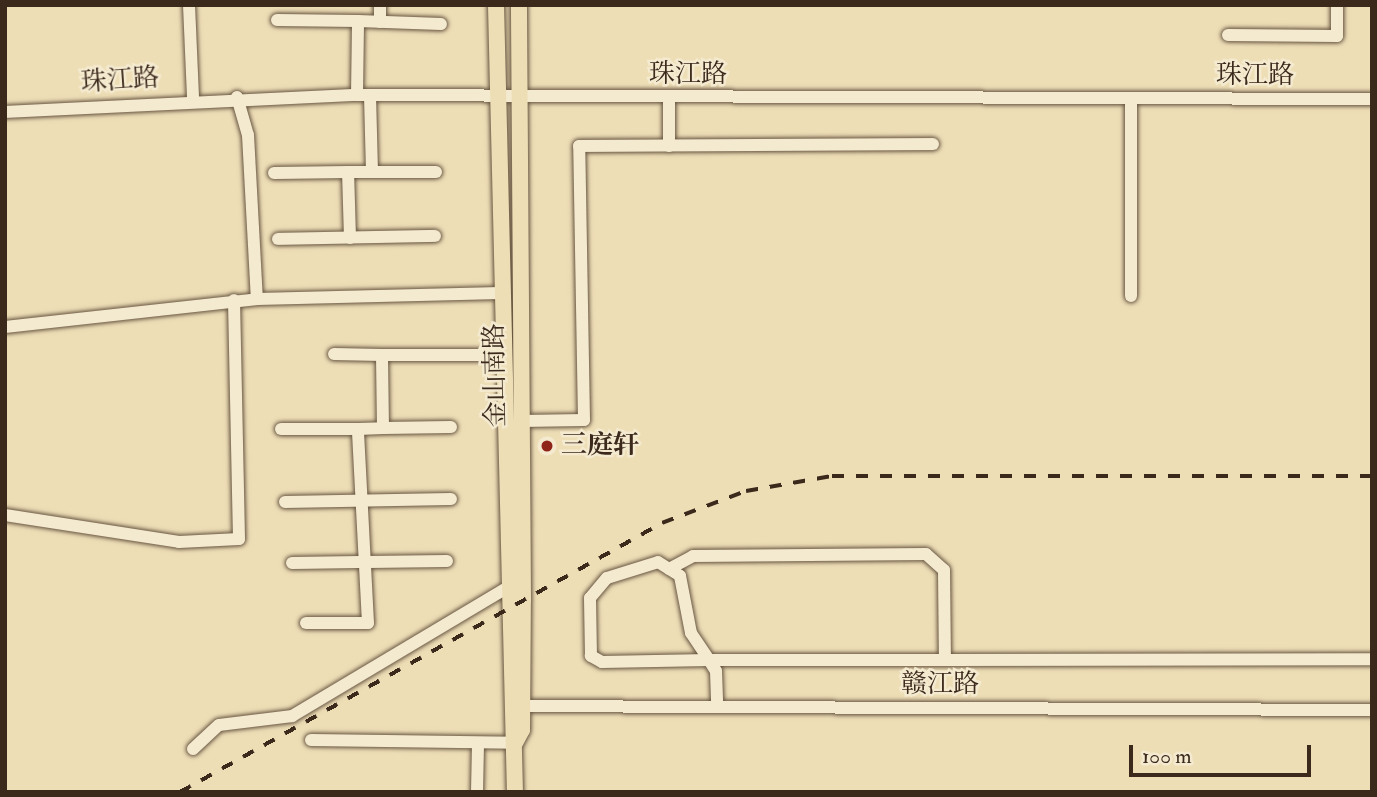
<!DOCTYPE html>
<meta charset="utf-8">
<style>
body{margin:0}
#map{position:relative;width:1377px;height:797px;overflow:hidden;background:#eedeb6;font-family:"IM FELL Double Pica","Noto Serif SC",serif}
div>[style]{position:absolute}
.roads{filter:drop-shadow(0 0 2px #685642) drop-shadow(0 0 2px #685642)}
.minor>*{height:12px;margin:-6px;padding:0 6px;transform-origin:6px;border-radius:6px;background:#f4ead0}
.major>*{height:16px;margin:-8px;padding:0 8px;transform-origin:8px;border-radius:8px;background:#eedeb6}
.rail>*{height:3.5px;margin-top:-1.75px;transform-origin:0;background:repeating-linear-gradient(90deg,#3b291c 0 12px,transparent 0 24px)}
.dots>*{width:19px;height:19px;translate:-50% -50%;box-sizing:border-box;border:4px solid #f4ead0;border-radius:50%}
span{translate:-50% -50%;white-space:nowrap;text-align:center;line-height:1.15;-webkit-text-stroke:5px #f4ead0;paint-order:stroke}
.street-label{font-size:26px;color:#3b291c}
.poi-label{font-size:26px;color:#3b291c;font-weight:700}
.left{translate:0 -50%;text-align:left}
.frame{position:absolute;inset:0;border:7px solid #3b291c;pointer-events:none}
.scale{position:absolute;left:1129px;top:745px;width:182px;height:32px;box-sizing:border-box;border:4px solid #3b291c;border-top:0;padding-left:9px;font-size:21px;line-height:24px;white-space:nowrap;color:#3b291c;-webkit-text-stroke:5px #f4ead0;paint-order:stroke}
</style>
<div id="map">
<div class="roads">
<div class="minor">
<div style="left:189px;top:5px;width:93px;rotate:87.5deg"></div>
<div style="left:380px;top:5px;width:17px;rotate:90deg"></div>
<div style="left:277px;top:20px;width:81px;rotate:0.7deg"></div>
<div style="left:1228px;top:35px;width:109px;rotate:0.5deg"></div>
<div style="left:1337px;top:36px;width:31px;rotate:-90deg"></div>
<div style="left:357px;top:95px;width:74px;rotate:-89.2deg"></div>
<div style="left:358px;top:21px;width:83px;rotate:2.1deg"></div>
<div style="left:237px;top:97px;width:40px;rotate:74deg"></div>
<div style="left:248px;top:135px;width:164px;rotate:86.9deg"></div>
<div style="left:669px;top:98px;width:48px;rotate:90deg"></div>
<div style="left:1131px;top:99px;width:197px;rotate:90deg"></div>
<div style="left:5px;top:112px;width:352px;rotate:-2.8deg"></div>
<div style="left:357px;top:95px;width:1015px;rotate:0.23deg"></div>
<div style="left:372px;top:172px;width:64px"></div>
<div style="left:274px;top:173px;width:74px;rotate:-0.8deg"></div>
<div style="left:350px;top:238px;width:66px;rotate:-91.7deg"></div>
<div style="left:348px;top:172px;width:24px"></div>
<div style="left:372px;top:172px;width:77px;rotate:-91.5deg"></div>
<div style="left:278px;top:239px;width:157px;rotate:-1.1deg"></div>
<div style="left:5px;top:327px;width:254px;rotate:-6.3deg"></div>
<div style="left:257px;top:299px;width:243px;rotate:-1.4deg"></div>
<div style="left:382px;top:355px;width:120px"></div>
<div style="left:521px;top:421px;width:63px;rotate:-0.9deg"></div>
<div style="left:584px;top:420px;width:274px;rotate:-91deg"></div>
<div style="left:579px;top:146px;width:354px;rotate:-0.3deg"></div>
<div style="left:383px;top:428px;width:68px;rotate:-0.8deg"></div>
<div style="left:281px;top:429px;width:77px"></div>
<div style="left:285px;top:502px;width:166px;rotate:-1deg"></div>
<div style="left:5px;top:515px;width:176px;rotate:8.8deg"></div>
<div style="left:179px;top:542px;width:60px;rotate:-2.9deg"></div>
<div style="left:239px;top:539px;width:239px;rotate:-91.2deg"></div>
<div style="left:368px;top:562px;width:79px;rotate:-0.7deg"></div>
<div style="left:292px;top:563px;width:68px;rotate:-0.8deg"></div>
<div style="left:669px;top:569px;width:27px;rotate:-28deg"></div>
<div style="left:693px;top:556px;width:233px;rotate:-0.5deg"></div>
<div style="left:926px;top:554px;width:24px;rotate:42deg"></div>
<div style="left:944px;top:570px;width:90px;rotate:89.4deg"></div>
<div style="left:945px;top:660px;width:236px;rotate:180deg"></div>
<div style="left:709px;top:660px;width:107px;rotate:178.9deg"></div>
<div style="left:602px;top:662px;width:13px;rotate:-151deg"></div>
<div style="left:591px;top:656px;width:58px;rotate:-91deg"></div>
<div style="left:590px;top:598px;width:26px;rotate:-50deg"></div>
<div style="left:607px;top:578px;width:53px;rotate:-17.4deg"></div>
<div style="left:658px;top:562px;width:26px;rotate:32deg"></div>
<div style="left:680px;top:576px;width:58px;rotate:79.1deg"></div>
<div style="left:691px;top:633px;width:32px;rotate:56deg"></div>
<div style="left:709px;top:660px;width:13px;rotate:58deg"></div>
<div style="left:716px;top:671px;width:35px;rotate:88deg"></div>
<div style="left:306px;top:623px;width:62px"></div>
<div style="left:368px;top:623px;width:194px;rotate:-93deg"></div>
<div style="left:358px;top:429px;width:25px;rotate:-2deg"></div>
<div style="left:383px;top:428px;width:73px;rotate:-90.8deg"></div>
<div style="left:382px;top:355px;width:48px;rotate:-178.8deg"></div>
<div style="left:945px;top:660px;width:427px;rotate:-0.1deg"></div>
<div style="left:516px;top:706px;width:856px;rotate:0.27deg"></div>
<div style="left:311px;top:740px;width:204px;rotate:0.8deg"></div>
<div style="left:193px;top:749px;width:35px;rotate:-43deg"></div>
<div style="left:219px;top:725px;width:74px;rotate:-7deg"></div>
<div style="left:292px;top:716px;width:250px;rotate:-30.8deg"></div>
<div style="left:477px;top:792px;width:49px;rotate:-88.8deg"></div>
</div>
<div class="major">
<div style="left:496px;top:5px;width:787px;rotate:88.62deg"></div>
<div style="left:515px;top:743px;width:15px;rotate:-62deg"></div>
<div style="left:522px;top:730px;width:130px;rotate:-89.6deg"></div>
<div style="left:523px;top:600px;width:595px;rotate:-90.39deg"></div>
</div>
</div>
<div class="rail">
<div style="left:180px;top:792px;width:552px;rotate:-29.17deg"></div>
<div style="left:662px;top:523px;width:90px;rotate:-20.9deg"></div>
<div style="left:746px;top:491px;width:87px;rotate:-9.9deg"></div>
<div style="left:832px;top:476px;width:540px"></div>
</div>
<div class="dots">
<div style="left:547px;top:446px;background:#8f2418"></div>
</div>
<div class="street-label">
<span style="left:688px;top:75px">珠江路</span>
<span style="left:1255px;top:76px">珠江路</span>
<span style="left:120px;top:81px;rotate:-4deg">珠江路</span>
<span style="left:496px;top:375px;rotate:-91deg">金山南路</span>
<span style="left:940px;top:685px">赣江路</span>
</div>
<div class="poi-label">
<span class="left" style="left:561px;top:446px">三庭轩</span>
</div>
<div class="frame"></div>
<div class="scale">100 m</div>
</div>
